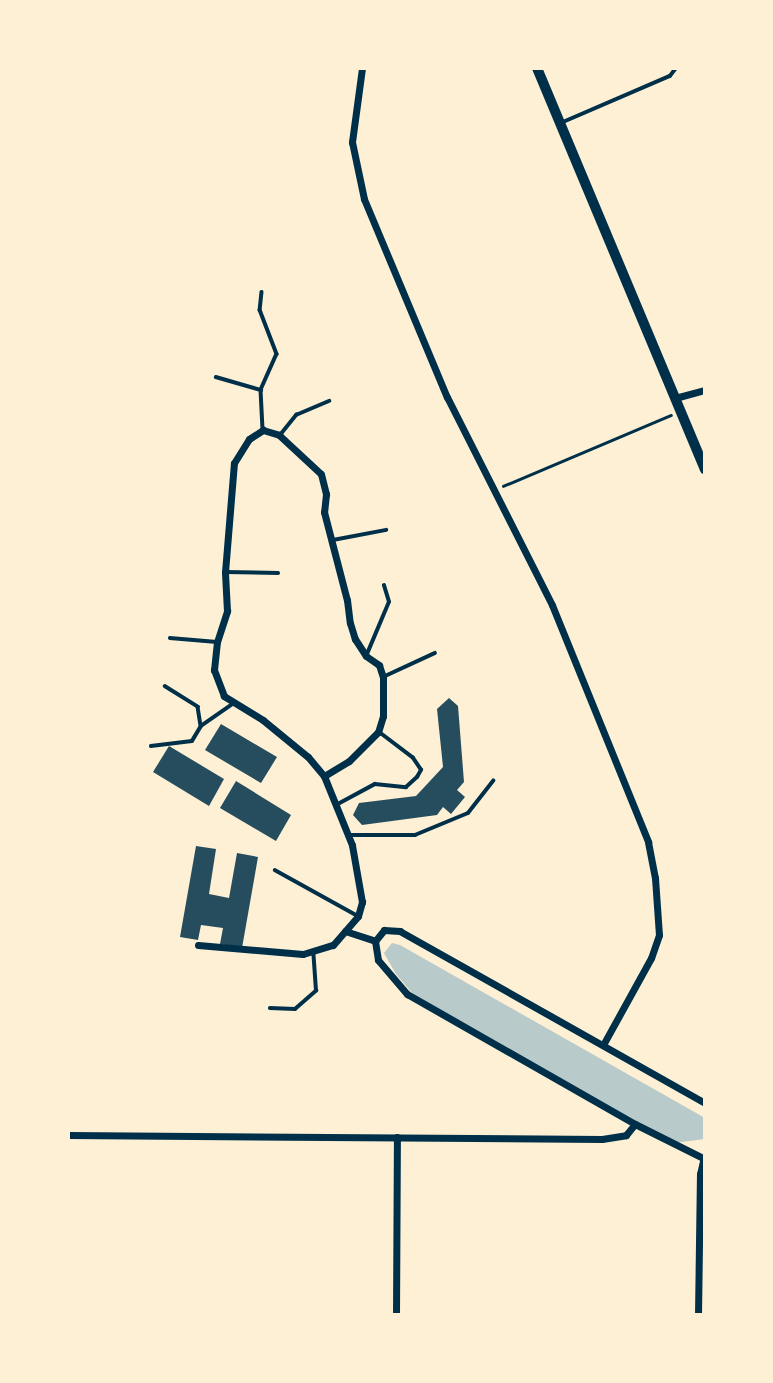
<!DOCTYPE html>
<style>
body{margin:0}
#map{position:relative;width:773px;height:1383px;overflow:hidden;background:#fdf0d5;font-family:"Alegreya Sans",sans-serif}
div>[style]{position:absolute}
.green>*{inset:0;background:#b9caca}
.building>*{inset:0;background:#264d5e}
.path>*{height:2.5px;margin:-1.25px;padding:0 1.25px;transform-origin:1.25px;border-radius:1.25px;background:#003049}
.service>*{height:3.5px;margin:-1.75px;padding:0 1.75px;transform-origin:1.75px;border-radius:1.75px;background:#003049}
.minor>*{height:7px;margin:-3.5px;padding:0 3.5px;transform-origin:3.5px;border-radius:3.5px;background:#003049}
.tertiary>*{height:10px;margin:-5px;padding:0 5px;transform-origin:5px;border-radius:5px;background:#003049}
span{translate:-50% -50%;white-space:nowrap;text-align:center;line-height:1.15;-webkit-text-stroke:5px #fdf0d5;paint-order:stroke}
.frame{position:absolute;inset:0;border:70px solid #fdf0d5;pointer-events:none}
</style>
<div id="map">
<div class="green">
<div style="clip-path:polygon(392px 943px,400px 945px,705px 1118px,705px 1139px,674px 1143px,424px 1007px,396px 974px,384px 953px)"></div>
</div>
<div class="building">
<div style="clip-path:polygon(449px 698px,458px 706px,464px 782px,457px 790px,465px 797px,451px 814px,443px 807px,437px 815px,362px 825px,353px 815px,359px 803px,416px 796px,443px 767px,437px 709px)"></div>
<div style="clip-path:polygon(221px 724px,277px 757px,261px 783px,205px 750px)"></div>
<div style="clip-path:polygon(169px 746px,224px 779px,209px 806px,153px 772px)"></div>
<div style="clip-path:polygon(236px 781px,291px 815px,276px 841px,220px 808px)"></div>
<div style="clip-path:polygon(196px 846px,216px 849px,209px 894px,229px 898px,237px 853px,258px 857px,242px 948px,220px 944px,223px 928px,201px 925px,198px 940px,180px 937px)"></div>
</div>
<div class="path">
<div style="left:503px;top:486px;width:182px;rotate:-22.9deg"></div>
</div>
<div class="service">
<div style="left:563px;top:122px;width:116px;rotate:-23.3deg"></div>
<div style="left:670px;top:76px;width:10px;rotate:-53deg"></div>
<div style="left:262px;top:292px;width:18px;rotate:96deg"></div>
<div style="left:260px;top:310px;width:47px;rotate:68.9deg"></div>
<div style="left:277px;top:354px;width:39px;rotate:114deg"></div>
<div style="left:261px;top:390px;width:40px;rotate:87.1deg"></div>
<div style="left:216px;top:377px;width:47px;rotate:16.1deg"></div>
<div style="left:280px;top:435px;width:26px;rotate:-51deg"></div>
<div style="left:296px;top:415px;width:36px;rotate:-23deg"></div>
<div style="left:333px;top:540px;width:54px;rotate:-10.7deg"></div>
<div style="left:225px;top:572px;width:53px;rotate:1.1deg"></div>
<div style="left:170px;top:638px;width:47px;rotate:4.9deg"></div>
<div style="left:367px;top:654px;width:56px;rotate:-67.1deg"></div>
<div style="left:389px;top:602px;width:17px;rotate:-107deg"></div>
<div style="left:383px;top:677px;width:57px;rotate:-24.8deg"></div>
<div style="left:165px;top:686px;width:39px;rotate:32deg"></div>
<div style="left:198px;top:707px;width:19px;rotate:81deg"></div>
<div style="left:151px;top:746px;width:41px;rotate:-7deg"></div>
<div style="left:192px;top:741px;width:17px;rotate:-59deg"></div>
<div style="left:201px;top:726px;width:39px;rotate:-35deg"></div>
<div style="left:336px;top:805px;width:44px;rotate:-28.3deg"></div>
<div style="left:375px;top:784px;width:31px;rotate:6deg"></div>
<div style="left:406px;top:787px;width:15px;rotate:-42deg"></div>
<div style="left:417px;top:777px;width:8px;rotate:-60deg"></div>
<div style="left:421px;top:770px;width:14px;rotate:-124deg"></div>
<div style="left:413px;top:758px;width:41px;rotate:-142.9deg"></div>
<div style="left:348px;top:835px;width:67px"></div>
<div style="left:415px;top:835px;width:57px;rotate:-22.5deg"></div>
<div style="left:468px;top:813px;width:41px;rotate:-52deg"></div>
<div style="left:275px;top:870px;width:95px;rotate:29deg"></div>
<div style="left:270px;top:1008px;width:25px;rotate:2deg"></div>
<div style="left:295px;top:1009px;width:28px;rotate:-41deg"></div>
<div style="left:316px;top:991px;width:39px;rotate:-94deg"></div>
</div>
<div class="minor">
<div style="left:362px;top:68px;width:75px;rotate:97.7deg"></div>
<div style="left:352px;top:142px;width:58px;rotate:78.1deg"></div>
<div style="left:364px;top:199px;width:215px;rotate:67.3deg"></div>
<div style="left:447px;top:397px;width:233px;rotate:63.2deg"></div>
<div style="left:552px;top:605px;width:256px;rotate:67.9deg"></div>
<div style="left:648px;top:842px;width:37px;rotate:79deg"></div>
<div style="left:655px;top:878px;width:57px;rotate:86deg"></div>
<div style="left:659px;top:935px;width:24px;rotate:109deg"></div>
<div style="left:651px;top:958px;width:99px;rotate:118.9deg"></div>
<div style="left:675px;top:398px;width:31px;rotate:-15deg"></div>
<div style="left:345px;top:931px;width:32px;rotate:18deg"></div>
<div style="left:198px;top:945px;width:105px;rotate:4.9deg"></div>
<div style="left:303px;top:954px;width:31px;rotate:-17deg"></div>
<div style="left:333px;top:945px;width:38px;rotate:-49deg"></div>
<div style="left:358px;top:916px;width:15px;rotate:-74deg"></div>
<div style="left:362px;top:902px;width:58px;rotate:-100deg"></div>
<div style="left:352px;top:845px;width:74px;rotate:-112.1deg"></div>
<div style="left:324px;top:776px;width:25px;rotate:-130deg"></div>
<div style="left:308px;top:757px;width:58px;rotate:-140.6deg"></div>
<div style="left:263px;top:720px;width:46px;rotate:-148.4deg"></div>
<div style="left:224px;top:696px;width:28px;rotate:-111deg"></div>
<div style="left:214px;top:670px;width:28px;rotate:-84deg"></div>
<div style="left:217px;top:642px;width:33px;rotate:-72deg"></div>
<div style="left:227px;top:611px;width:39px;rotate:-93deg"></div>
<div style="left:225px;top:572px;width:109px;rotate:-85.3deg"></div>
<div style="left:234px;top:463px;width:28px;rotate:-58deg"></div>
<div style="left:249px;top:439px;width:17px;rotate:-33deg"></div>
<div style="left:263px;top:430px;width:17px;rotate:17deg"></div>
<div style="left:279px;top:435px;width:57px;rotate:42.9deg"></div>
<div style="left:321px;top:474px;width:21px;rotate:76deg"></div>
<div style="left:326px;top:494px;width:18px;rotate:96deg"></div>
<div style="left:324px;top:512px;width:91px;rotate:75.4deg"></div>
<div style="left:347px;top:600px;width:23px;rotate:83deg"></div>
<div style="left:350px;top:623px;width:17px;rotate:73deg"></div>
<div style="left:355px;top:639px;width:20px;rotate:57deg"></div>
<div style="left:366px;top:656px;width:16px;rotate:35deg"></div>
<div style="left:379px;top:665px;width:13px;rotate:72deg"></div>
<div style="left:383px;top:677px;width:39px;rotate:90deg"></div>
<div style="left:383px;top:716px;width:17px;rotate:107deg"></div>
<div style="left:378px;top:732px;width:41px;rotate:135deg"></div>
<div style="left:349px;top:761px;width:29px;rotate:149deg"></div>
<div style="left:705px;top:1103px;width:350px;rotate:-150.6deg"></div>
<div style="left:400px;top:931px;width:16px;rotate:-176deg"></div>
<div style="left:384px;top:930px;width:14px;rotate:129deg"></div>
<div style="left:375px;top:941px;width:19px;rotate:81deg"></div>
<div style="left:378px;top:960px;width:45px;rotate:49.5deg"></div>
<div style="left:407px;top:994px;width:262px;rotate:29.7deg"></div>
<div style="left:635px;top:1124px;width:78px;rotate:26.6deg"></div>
<div style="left:68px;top:1135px;width:534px;rotate:0.43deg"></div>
<div style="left:602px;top:1139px;width:24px;rotate:-9deg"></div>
<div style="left:626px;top:1135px;width:14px;rotate:-51deg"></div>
<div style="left:396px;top:1315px;width:178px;rotate:-89.7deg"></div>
<div style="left:698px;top:1315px;width:141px;rotate:-89.2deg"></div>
<div style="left:700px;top:1174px;width:17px;rotate:-77deg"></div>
</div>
<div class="tertiary">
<div style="left:537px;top:68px;width:435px;rotate:67.3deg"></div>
</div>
<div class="frame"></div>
</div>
